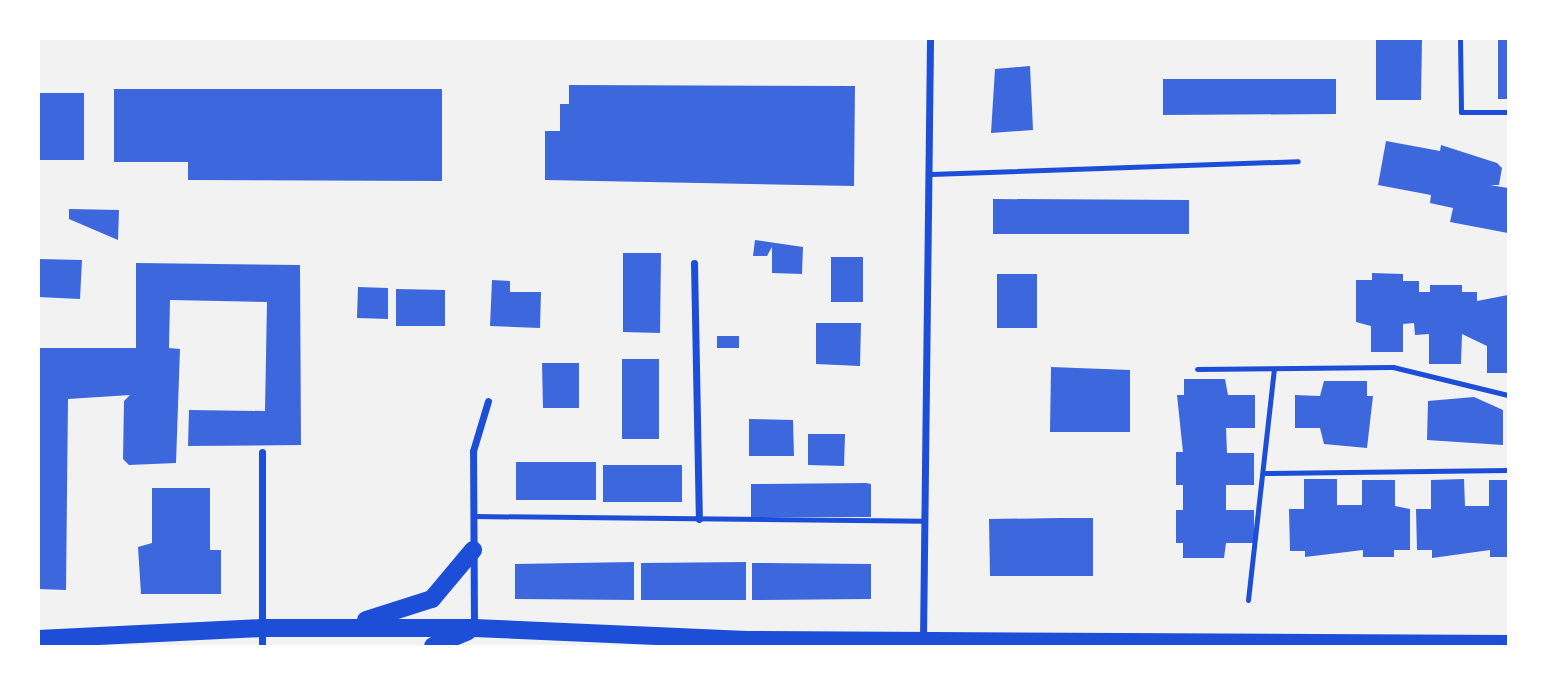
<!DOCTYPE html>
<style>
body{margin:0}
#map{position:relative;width:1547px;height:685px;overflow:hidden;background:#f2f2f2;font-family:"Varela Round",sans-serif}
div>[style]{position:absolute}
.building>*{inset:0;background:#3d67dc}
.service>*{height:5px;margin:-2.5px;padding:0 2.5px;transform-origin:2.5px;border-radius:2.5px;background:#1d4ed8}
.minor>*{height:7px;margin:-3.5px;padding:0 3.5px;transform-origin:3.5px;border-radius:3.5px;background:#1d4ed8}
.primary>*{height:18px;margin:-9px;padding:0 9px;transform-origin:9px;border-radius:9px;background:#1d4ed8}
span{translate:-50% -50%;white-space:nowrap;text-align:center;line-height:1.15;-webkit-text-stroke:7px #fff;paint-order:stroke}
.frame{position:absolute;inset:0;border:40px solid #fff;pointer-events:none}
</style>
<div id="map">
<div class="building">
<div style="clip-path:polygon(1376px 38px,1422px 38px,1421px 100px,1376px 100px)"></div>
<div style="clip-path:polygon(1498px 38px,1508px 38px,1508px 99px,1498px 99px)"></div>
<div style="clip-path:polygon(1030px 66px,1033px 130px,991px 133px,995px 69px)"></div>
<div style="clip-path:polygon(1163px 79px,1336px 79px,1336px 114px,1163px 115px)"></div>
<div style="clip-path:polygon(569px 85px,855px 86px,854px 186px,545px 180px,545px 131px,560px 131px,560px 104px,569px 104px)"></div>
<div style="clip-path:polygon(114px 89px,442px 89px,442px 181px,188px 180px,188px 162px,114px 162px)"></div>
<div style="clip-path:polygon(38px 93px,84px 93px,84px 160px,38px 160px)"></div>
<div style="clip-path:polygon(1386px 141px,1440px 151px,1441px 145px,1497px 163px,1502px 168px,1499px 185px,1490px 185px,1508px 188px,1508px 233px,1450px 222px,1453px 208px,1430px 203px,1431px 195px,1378px 185px)"></div>
<div style="clip-path:polygon(993px 199px,1189px 200px,1189px 234px,993px 234px)"></div>
<div style="clip-path:polygon(69px 209px,119px 210px,118px 240px,69px 219px)"></div>
<div style="clip-path:polygon(755px 240px,803px 247px,802px 274px,772px 273px,772px 247px,767px 256px,753px 256px)"></div>
<div style="clip-path:polygon(623px 253px,661px 253px,660px 333px,623px 332px)"></div>
<div style="clip-path:polygon(831px 257px,863px 257px,863px 302px,831px 302px)"></div>
<div style="clip-path:polygon(38px 259px,82px 260px,80px 299px,38px 297px)"></div>
<div style="clip-path:polygon(136px 263px,300px 265px,301px 445px,188px 446px,189px 410px,265px 411px,267px 302px,170px 300px,169px 348px,180px 349px,176px 463px,129px 465px,123px 459px,124px 401px,130px 395px,68px 399px,66px 590px,38px 589px,38px 348px,136px 348px)"></div>
<div style="clip-path:polygon(1372px 273px,1403px 274px,1403px 281px,1419px 281px,1419px 292px,1430px 292px,1430px 285px,1462px 285px,1462px 292px,1477px 292px,1477px 301px,1508px 295px,1508px 373px,1487px 373px,1487px 346px,1462px 334px,1461px 364px,1429px 364px,1429px 334px,1415px 335px,1414px 323px,1403px 324px,1403px 352px,1371px 352px,1371px 326px,1356px 322px,1356px 280px,1372px 280px)"></div>
<div style="clip-path:polygon(997px 274px,1037px 274px,1037px 328px,997px 328px)"></div>
<div style="clip-path:polygon(492px 280px,510px 281px,510px 292px,541px 292px,540px 328px,490px 326px)"></div>
<div style="clip-path:polygon(358px 287px,388px 288px,388px 319px,357px 318px)"></div>
<div style="clip-path:polygon(396px 289px,445px 290px,445px 326px,396px 326px)"></div>
<div style="clip-path:polygon(816px 323px,861px 323px,860px 366px,816px 364px)"></div>
<div style="clip-path:polygon(717px 336px,739px 336px,739px 348px,717px 348px)"></div>
<div style="clip-path:polygon(622px 359px,659px 359px,659px 439px,622px 439px)"></div>
<div style="clip-path:polygon(542px 363px,579px 363px,579px 408px,543px 408px)"></div>
<div style="clip-path:polygon(1051px 367px,1130px 370px,1130px 432px,1050px 432px)"></div>
<div style="clip-path:polygon(1184px 379px,1225px 379px,1228px 395px,1255px 395px,1255px 428px,1226px 428px,1227px 453px,1254px 453px,1254px 485px,1226px 485px,1226px 510px,1254px 510px,1254px 543px,1226px 543px,1224px 558px,1183px 558px,1183px 543px,1176px 543px,1176px 510px,1183px 510px,1183px 485px,1176px 485px,1176px 452px,1183px 452px,1177px 395px,1184px 395px)"></div>
<div style="clip-path:polygon(1324px 381px,1367px 381px,1367px 396px,1373px 396px,1367px 448px,1324px 444px,1320px 428px,1295px 428px,1295px 395px,1320px 396px)"></div>
<div style="clip-path:polygon(1474px 397px,1503px 410px,1503px 445px,1427px 440px,1428px 401px)"></div>
<div style="clip-path:polygon(749px 419px,793px 420px,794px 456px,749px 456px)"></div>
<div style="clip-path:polygon(808px 434px,845px 434px,844px 466px,808px 465px)"></div>
<div style="clip-path:polygon(516px 462px,596px 462px,596px 500px,516px 500px)"></div>
<div style="clip-path:polygon(603px 465px,682px 465px,682px 502px,603px 502px)"></div>
<div style="clip-path:polygon(1304px 479px,1337px 479px,1337px 505px,1362px 505px,1362px 480px,1395px 480px,1395px 506px,1410px 509px,1410px 550px,1394px 550px,1394px 557px,1363px 557px,1363px 550px,1305px 557px,1305px 551px,1290px 551px,1289px 509px,1304px 509px)"></div>
<div style="clip-path:polygon(1464px 479px,1465px 506px,1489px 506px,1489px 480px,1508px 480px,1508px 557px,1490px 557px,1490px 550px,1432px 558px,1432px 550px,1417px 550px,1416px 509px,1431px 509px,1431px 480px)"></div>
<div style="clip-path:polygon(751px 484px,866px 483px,871px 484px,871px 517px,751px 517px)"></div>
<div style="clip-path:polygon(152px 488px,210px 488px,210px 550px,221px 550px,221px 594px,141px 594px,138px 547px,152px 543px)"></div>
<div style="clip-path:polygon(1061px 518px,1093px 518px,1093px 576px,990px 576px,989px 519px)"></div>
<div style="clip-path:polygon(634px 562px,634px 600px,515px 599px,515px 564px)"></div>
<div style="clip-path:polygon(746px 562px,746px 600px,641px 600px,641px 563px)"></div>
<div style="clip-path:polygon(752px 563px,871px 564px,871px 599px,752px 600px)"></div>
</div>
<div class="service">
<div style="left:1460px;top:38px;width:74px;rotate:89.2deg"></div>
<div style="left:1461px;top:112px;width:47px"></div>
<div style="left:931px;top:174px;width:367px;rotate:-2deg"></div>
<div style="left:1197px;top:369px;width:196px;rotate:-0.6deg"></div>
<div style="left:1393px;top:367px;width:118px;rotate:13.7deg"></div>
<div style="left:1263px;top:473px;width:245px;rotate:-0.7deg"></div>
<div style="left:473px;top:516px;width:451px;rotate:0.6deg"></div>
<div style="left:1248px;top:600px;width:231px;rotate:-83.6deg"></div>
</div>
<div class="minor">
<div style="left:694px;top:263px;width:256px;rotate:88.9deg"></div>
<div style="left:474px;top:628px;width:177px;rotate:-90.3deg"></div>
<div style="left:473px;top:451px;width:52px;rotate:-73.3deg"></div>
<div style="left:923px;top:640px;width:602px;rotate:-89.33deg"></div>
<div style="left:262px;top:646px;width:194px;rotate:-90deg"></div>
</div>
<div class="primary">
<div style="left:366px;top:620px;width:69px;rotate:-17.7deg"></div>
<div style="left:432px;top:599px;width:64px;rotate:-50.1deg"></div>
<div style="left:38px;top:639px;width:224px;rotate:-2.8deg"></div>
<div style="left:262px;top:628px;width:212px"></div>
<div style="left:474px;top:628px;width:273px;rotate:2.5deg"></div>
<div style="left:747px;top:640px;width:761px;rotate:0.3deg"></div>
<div style="left:433px;top:646px;width:38px;rotate:-23deg"></div>
</div>
<div class="frame"></div>
</div>
